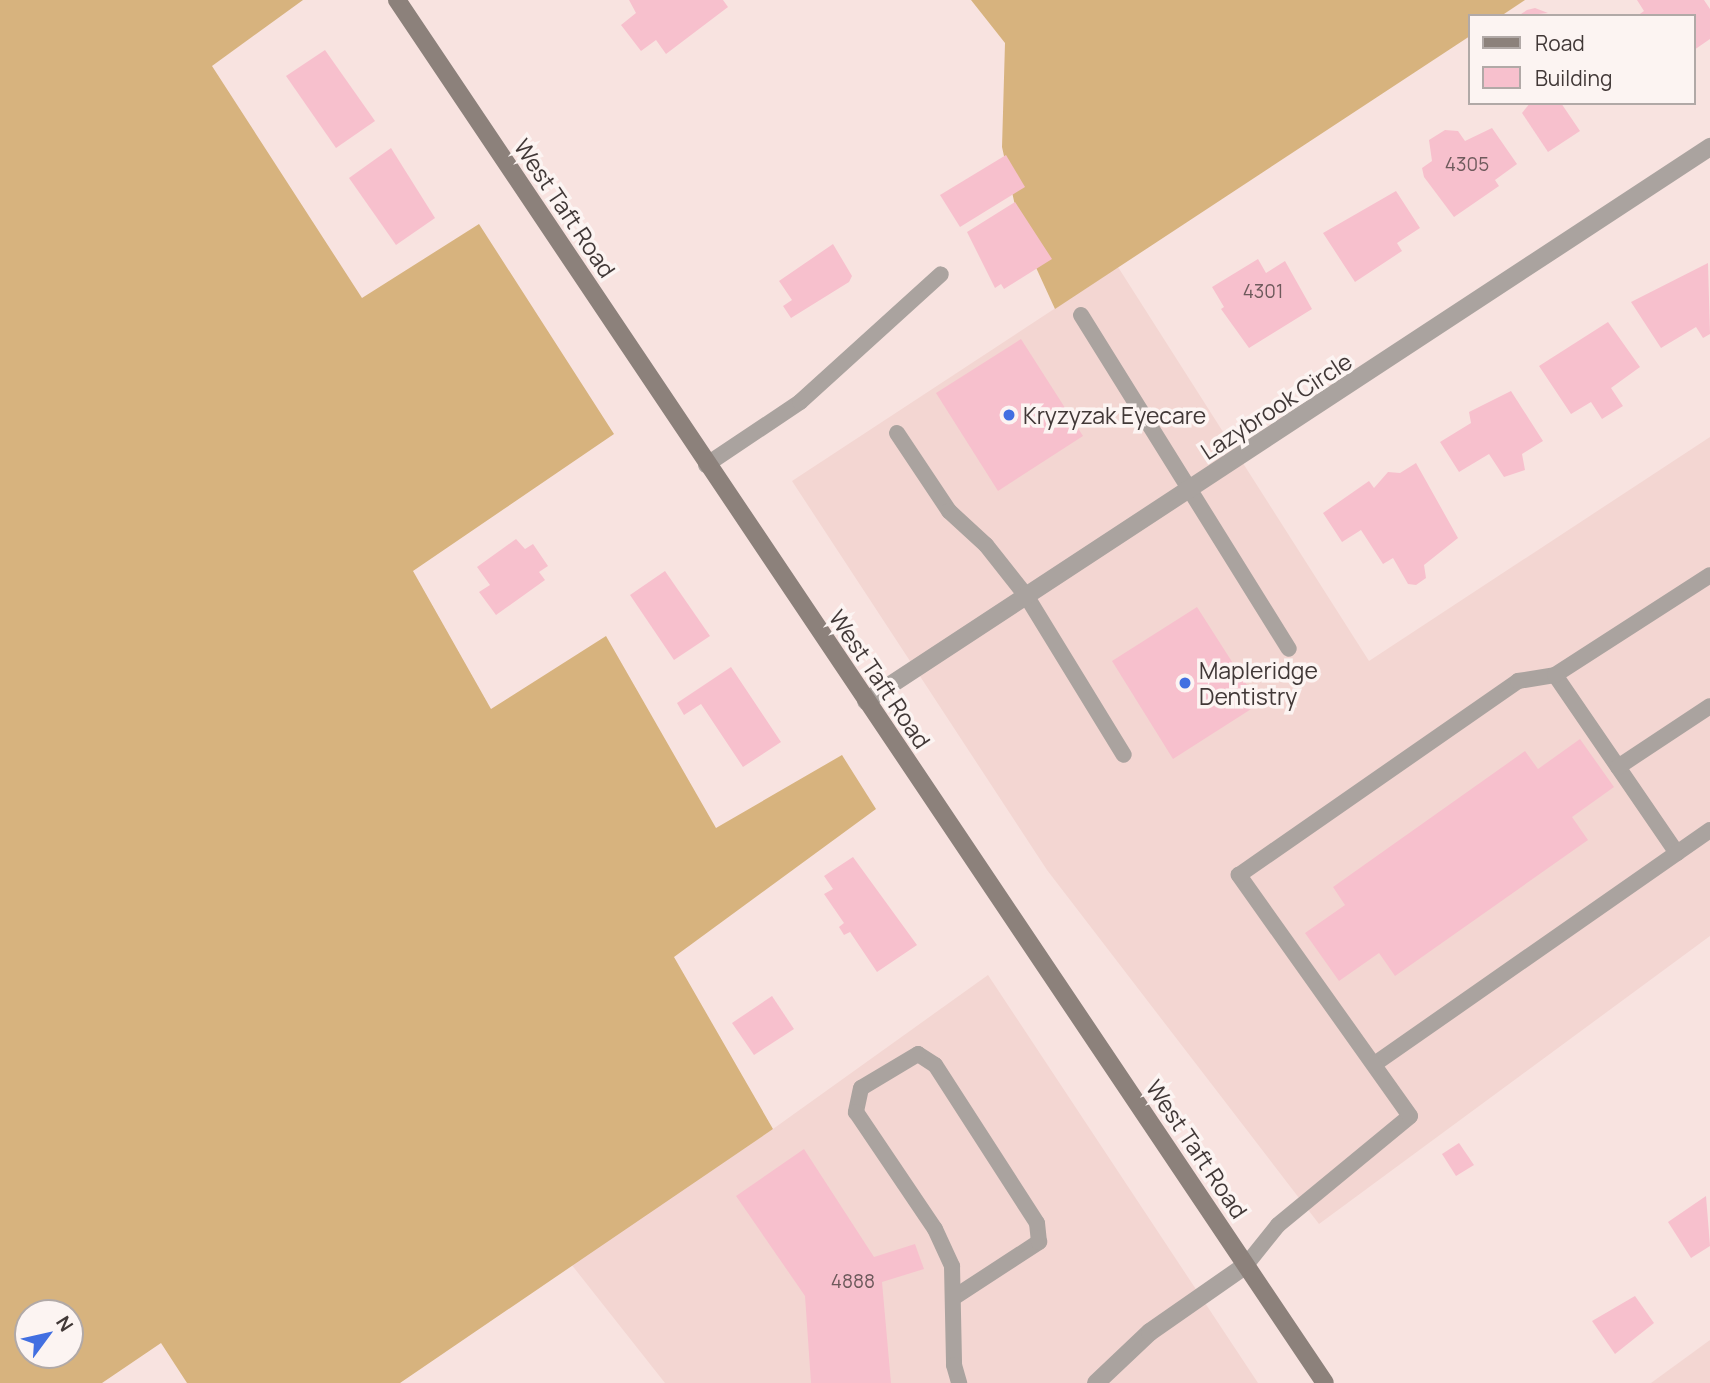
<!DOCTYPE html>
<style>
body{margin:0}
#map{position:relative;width:1710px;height:1383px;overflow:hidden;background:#f8e3e0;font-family:Manrope,sans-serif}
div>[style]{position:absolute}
.built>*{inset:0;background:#f3d6d2}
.forest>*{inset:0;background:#d7b37e}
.building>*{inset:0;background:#f7c0cd}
.lane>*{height:16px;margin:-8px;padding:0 8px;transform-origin:8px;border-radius:8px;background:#aaa39f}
.street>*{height:18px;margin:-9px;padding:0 9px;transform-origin:9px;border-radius:9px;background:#aaa39f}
.secondary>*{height:18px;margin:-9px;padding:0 9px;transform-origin:9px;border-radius:9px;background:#8c817b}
.dots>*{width:19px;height:19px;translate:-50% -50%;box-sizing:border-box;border:4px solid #fcf4f2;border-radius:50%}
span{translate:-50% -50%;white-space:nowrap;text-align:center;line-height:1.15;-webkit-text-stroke:7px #fcf4f2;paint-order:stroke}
.number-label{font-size:19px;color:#6e5a5c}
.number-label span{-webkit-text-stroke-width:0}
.street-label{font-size:23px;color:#413837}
.poi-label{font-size:23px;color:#413837}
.left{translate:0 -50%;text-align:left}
.legend{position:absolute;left:1468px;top:14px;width:228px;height:91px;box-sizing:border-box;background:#fcf4f2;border:2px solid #b1a9a7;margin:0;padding:9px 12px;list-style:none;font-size:21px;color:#413837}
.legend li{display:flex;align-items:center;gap:14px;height:35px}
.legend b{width:35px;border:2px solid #b1a9a7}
.north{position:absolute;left:14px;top:1299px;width:70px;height:70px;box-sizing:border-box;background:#fcf4f2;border:2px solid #b1a9a7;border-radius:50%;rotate:57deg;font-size:19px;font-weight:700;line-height:28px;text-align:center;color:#413837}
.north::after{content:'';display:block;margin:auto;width:24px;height:32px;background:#426fe1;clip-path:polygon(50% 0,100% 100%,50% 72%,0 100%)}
</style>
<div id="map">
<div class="built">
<div style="clip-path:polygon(1118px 267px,1369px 661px,1710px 437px,1710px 936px,1319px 1224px,1047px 870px,792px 481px)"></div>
<div style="clip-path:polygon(988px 975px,1258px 1383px,665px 1383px,571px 1264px,773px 1129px)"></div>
<div style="clip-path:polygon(1710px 1340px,1710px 1383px,1651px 1383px)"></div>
</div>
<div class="forest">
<div style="clip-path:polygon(evenodd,0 0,303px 0,212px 66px,362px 298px,479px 224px,614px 434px,413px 571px,491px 709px,606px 636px,716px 828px,842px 755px,876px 809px,674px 957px,773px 1129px,400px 1383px,187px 1383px,161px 1343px,102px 1383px,0 1383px,0 0,28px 1313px,70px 1313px,70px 1355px,28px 1355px,28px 1313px)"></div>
<div style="clip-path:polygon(971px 0,1525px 0,1501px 16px,1470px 16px,1470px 36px,1055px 309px,1022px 237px,1002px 147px,1005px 43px)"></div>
</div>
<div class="building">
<div style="clip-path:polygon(629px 0,723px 0,728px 7px,666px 54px,656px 40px,641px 51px,621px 25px,636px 13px)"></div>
<div style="clip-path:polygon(1637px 0,1704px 0,1710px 9px,1710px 39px,1694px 50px,1694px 16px,1637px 16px,1644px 11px)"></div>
<div style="clip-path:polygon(1535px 8px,1548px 13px,1518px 16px,1527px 10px)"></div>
<div style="clip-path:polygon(325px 50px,375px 121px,336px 148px,286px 76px)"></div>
<div style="clip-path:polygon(1530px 103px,1561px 103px,1580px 131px,1548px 152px,1522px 113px)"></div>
<div style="clip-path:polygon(1492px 128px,1517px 164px,1495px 180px,1499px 186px,1454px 217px,1424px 177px,1422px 168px,1432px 161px,1429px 140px,1445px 130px,1458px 131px,1465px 141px)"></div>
<div style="clip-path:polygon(391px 148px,435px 218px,396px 245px,349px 178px)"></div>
<div style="clip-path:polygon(1006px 155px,1025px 187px,960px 227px,940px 195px)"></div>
<div style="clip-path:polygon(1396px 191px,1420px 228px,1397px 243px,1402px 251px,1355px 282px,1323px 233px)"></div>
<div style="clip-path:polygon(1015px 202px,1052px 259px,1004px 289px,1001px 284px,995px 288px,967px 232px)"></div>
<div style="clip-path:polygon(833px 244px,852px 276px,849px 282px,791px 318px,783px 306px,792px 300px,779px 281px)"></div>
<div style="clip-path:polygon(1258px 259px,1266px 273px,1285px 261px,1312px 309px,1249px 348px,1221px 309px,1224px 307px,1212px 287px)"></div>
<div style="clip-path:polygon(1708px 263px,1710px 334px,1703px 338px,1696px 327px,1661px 348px,1631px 302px)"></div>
<div style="clip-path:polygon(1608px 322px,1640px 367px,1611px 388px,1623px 406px,1602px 419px,1591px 402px,1571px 414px,1539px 366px)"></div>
<div style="clip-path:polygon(1021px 339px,1083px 436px,998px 491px,936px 393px)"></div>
<div style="clip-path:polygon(1511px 391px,1543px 441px,1522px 454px,1525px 470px,1504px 477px,1489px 454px,1459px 472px,1440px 442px,1471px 423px,1469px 412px)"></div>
<div style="clip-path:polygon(1416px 463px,1458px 538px,1424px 565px,1426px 578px,1416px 585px,1408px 584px,1393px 558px,1383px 564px,1361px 530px,1342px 542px,1323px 513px,1369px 481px,1374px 488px,1388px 472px,1400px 473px)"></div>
<div style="clip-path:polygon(516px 539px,525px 549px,533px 544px,548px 566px,539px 572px,545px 580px,496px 615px,479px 592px,490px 585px,477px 567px)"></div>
<div style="clip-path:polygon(665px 571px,710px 636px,674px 660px,630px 595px)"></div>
<div style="clip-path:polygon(1197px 607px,1259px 704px,1173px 759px,1112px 661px)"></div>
<div style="clip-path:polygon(731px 667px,781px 742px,743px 767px,701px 704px,684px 715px,677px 703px)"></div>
<div style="clip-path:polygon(1580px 739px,1614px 787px,1572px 817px,1588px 840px,1395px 976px,1379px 953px,1339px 981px,1305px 933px,1345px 905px,1333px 887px,1525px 751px,1538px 769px)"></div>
<div style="clip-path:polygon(853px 857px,917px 945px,877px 972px,850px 932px,844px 935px,839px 927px,844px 923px,824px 894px,833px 889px,824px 876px)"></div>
<div style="clip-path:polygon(772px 996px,794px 1029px,754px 1055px,732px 1023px)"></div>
<div style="clip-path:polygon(1459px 1143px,1474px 1165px,1456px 1176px,1442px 1154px)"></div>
<div style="clip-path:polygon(804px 1149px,874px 1257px,915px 1244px,924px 1269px,882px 1282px,891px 1383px,811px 1383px,805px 1296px,736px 1196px)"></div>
<div style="clip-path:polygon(1706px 1196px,1710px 1246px,1691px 1258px,1668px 1222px)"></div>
<div style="clip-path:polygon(1635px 1296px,1654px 1323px,1615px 1354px,1592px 1321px)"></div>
</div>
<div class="lane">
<div style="left:1081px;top:315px;width:393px;rotate:58.1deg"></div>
<div style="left:897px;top:433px;width:94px;rotate:56.3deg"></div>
<div style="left:949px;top:511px;width:50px;rotate:42.6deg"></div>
<div style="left:986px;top:545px;width:66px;rotate:51.7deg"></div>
<div style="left:1027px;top:597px;width:185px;rotate:58.5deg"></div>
<div style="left:706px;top:465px;width:113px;rotate:-33.8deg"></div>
<div style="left:800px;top:402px;width:190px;rotate:-42.2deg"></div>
<div style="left:1555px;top:675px;width:216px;rotate:55.6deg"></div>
<div style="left:1618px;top:767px;width:110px;rotate:-33.5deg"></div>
<div style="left:1376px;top:1063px;width:407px;rotate:-34.9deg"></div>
<div style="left:1246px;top:1265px;width:51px;rotate:-51.3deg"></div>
<div style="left:1278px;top:1225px;width:171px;rotate:-39.5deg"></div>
<div style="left:1410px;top:1116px;width:296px;rotate:-125.4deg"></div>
<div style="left:1239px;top:875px;width:340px;rotate:-34.8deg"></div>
<div style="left:1518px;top:681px;width:37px;rotate:-9deg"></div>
<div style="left:1555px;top:675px;width:184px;rotate:-32.8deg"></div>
<div style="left:953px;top:1298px;width:103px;rotate:-33.1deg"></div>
<div style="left:1039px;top:1242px;width:19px;rotate:-96deg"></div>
<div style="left:1037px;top:1223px;width:188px;rotate:-122.8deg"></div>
<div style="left:935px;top:1065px;width:20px;rotate:-147deg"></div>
<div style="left:918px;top:1054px;width:66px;rotate:149.2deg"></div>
<div style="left:861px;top:1088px;width:25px;rotate:102deg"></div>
<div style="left:856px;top:1112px;width:141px;rotate:56deg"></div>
<div style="left:935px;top:1229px;width:41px;rotate:65.3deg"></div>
<div style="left:952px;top:1266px;width:99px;rotate:88.8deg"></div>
<div style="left:954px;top:1365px;width:19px;rotate:74deg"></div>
</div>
<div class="street">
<div style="left:866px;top:701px;width:1010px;rotate:-33.28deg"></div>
<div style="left:1096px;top:1383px;width:74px;rotate:-43.4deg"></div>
<div style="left:1150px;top:1332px;width:117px;rotate:-34.9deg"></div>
</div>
<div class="secondary">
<div style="left:397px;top:0;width:1665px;rotate:56.14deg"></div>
</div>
<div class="dots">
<div style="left:1009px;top:415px;background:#426fe1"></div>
<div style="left:1185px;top:683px;background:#426fe1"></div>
</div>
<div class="number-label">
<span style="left:1467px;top:165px">4305</span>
<span style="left:1263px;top:292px">4301</span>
<span style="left:853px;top:1282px">4888</span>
</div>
<div class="street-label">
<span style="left:565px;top:208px;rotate:56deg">West Taft Road</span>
<span style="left:1276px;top:406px;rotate:-33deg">Lazybrook Circle</span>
<span style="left:880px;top:679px;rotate:56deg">West Taft Road</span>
<span style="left:1197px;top:1149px;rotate:56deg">West Taft Road</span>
</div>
<div class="poi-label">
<span class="left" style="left:1023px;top:415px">Kryzyzak Eyecare</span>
<span class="left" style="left:1199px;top:683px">Mapleridge<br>Dentistry</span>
</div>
<ul class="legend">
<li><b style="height:9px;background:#8c817b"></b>Road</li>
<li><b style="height:19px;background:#f7c0cd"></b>Building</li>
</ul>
<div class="north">N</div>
</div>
